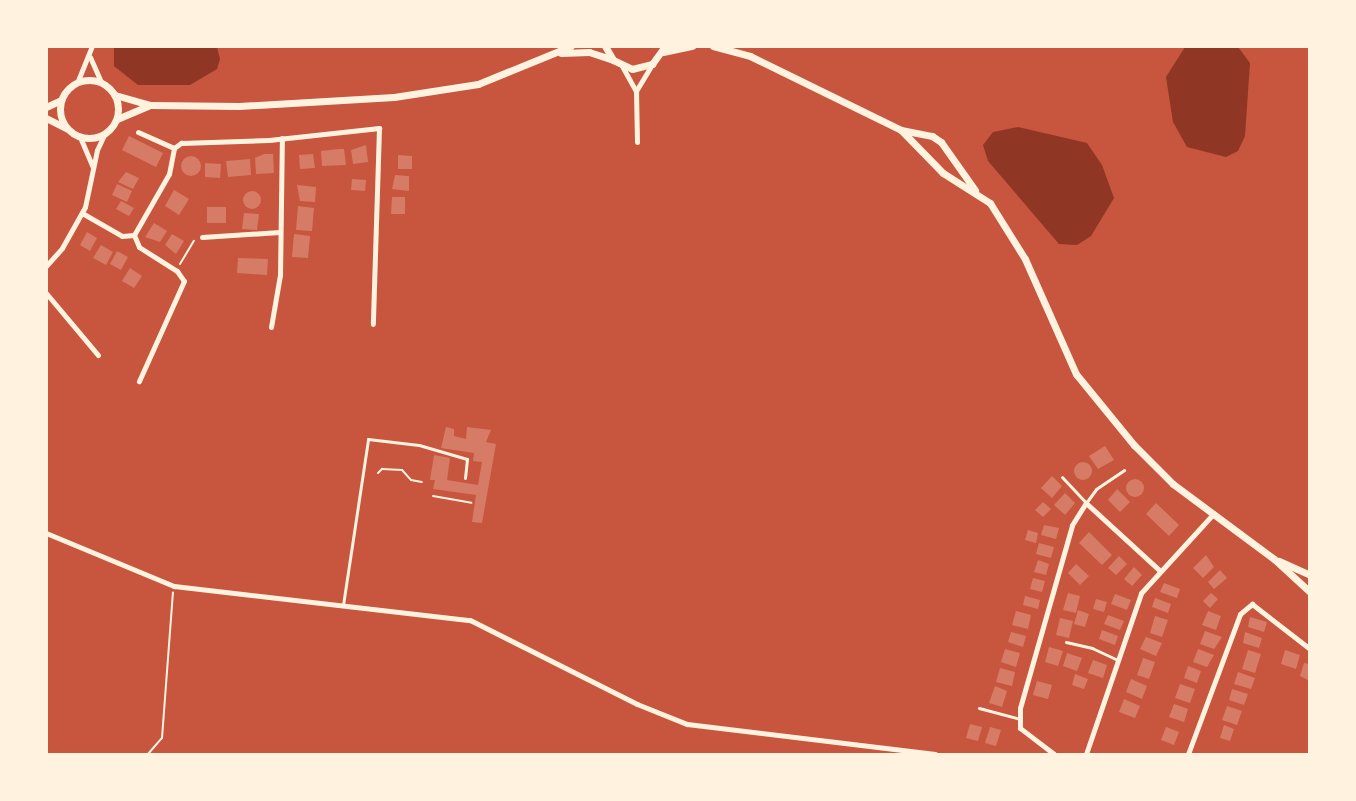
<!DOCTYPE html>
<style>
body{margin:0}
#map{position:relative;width:1356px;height:801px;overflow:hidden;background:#c8553d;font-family:"Exo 2",sans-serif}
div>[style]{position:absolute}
.water>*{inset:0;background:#8f3625}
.building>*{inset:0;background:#d67c66}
.round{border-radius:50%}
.path>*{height:2px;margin:-1px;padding:0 1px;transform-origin:1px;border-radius:1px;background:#fff3e0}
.service>*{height:3px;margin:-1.5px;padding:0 1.5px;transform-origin:1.5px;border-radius:1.5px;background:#fff3e0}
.minor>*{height:5px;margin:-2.5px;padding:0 2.5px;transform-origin:2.5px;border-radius:2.5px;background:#fff3e0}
.tertiary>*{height:7px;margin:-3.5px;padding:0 3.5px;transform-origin:3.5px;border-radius:3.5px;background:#fff3e0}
.tertiary>.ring{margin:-3.5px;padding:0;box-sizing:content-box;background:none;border:7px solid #fff3e0;border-radius:50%}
span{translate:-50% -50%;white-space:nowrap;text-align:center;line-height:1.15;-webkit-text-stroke:6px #fff3e0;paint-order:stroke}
.frame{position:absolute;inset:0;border:48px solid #fff3e0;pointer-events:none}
</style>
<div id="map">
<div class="water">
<div style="clip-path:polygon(114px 47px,217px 47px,220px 59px,217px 69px,190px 85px,138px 85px,114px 66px)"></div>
<div style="clip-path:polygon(1185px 47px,1238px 47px,1250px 63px,1245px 136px,1238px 151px,1226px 157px,1187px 147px,1173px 122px,1166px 77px)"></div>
<div style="clip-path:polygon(1018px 127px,1087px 143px,1102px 165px,1114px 198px,1091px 236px,1077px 245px,1059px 244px,988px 161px,983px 145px,993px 132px)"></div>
</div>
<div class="building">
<div style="clip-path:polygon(129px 136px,163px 153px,156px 167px,122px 150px)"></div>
<div style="clip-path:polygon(366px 145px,368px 162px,353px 164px,351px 150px)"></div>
<div style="clip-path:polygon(339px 149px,344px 149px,346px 165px,322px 166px,321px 151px)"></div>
<div style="clip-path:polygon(264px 154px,273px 154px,274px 173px,256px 174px,255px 158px)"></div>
<div style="clip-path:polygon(313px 154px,315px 168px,300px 169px,299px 155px)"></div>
<div style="clip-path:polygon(398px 155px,412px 156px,412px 169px,398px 169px)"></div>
<div class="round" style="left:181px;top:156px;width:20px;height:20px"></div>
<div style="clip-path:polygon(250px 159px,251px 175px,228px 177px,226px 161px)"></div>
<div style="clip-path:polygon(205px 163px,221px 164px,220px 178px,205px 177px)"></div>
<div style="clip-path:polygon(126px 172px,139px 178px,133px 189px,118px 182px)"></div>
<div style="clip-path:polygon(395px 175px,409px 176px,409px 191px,392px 189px)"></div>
<div style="clip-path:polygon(352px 179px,366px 180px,365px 191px,351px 190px)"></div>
<div style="clip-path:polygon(117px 184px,132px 191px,127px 202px,112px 195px)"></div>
<div style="clip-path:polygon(297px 185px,316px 187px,315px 202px,300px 201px)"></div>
<div style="clip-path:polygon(174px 190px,189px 199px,179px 215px,165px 206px)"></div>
<div class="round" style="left:243px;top:191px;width:18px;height:18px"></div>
<div style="clip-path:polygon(392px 197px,405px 197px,405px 214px,391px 214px)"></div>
<div style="clip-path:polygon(121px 201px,134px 208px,129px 216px,116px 209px)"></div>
<div style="clip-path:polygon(298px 206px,314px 208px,312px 231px,296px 230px)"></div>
<div style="clip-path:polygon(207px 207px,226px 207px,226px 223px,207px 223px)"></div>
<div style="clip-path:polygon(244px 213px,259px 214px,257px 230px,242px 229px)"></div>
<div style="clip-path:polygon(154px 223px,167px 231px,160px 242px,145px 237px)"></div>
<div style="clip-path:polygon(87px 232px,97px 238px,90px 251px,80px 245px)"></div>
<div style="clip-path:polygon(172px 234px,184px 241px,176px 254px,165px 245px)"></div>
<div style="clip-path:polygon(294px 234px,310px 236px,308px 258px,292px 257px)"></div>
<div style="clip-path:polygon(101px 245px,113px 252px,106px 265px,93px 258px)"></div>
<div style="clip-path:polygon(117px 251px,128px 257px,121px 270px,110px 264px)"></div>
<div style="clip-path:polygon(238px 258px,268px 259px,267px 275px,237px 273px)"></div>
<div style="clip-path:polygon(130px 268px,142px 276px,134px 288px,122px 281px)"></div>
<div style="clip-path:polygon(446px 427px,454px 429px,454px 436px,466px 439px,467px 427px,491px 430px,486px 442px,496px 444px,482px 523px,472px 522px,476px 495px,433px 489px,435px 480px,430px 480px,434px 455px,450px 458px,447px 480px,478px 485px,482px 462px,473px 461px,474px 453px,441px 448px)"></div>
<div style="clip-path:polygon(1105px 446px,1114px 460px,1098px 469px,1089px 456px)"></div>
<div class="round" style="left:1074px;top:462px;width:18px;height:18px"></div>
<div style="clip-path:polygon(1052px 476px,1062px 486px,1052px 498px,1041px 488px)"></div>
<div class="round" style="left:1126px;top:479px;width:18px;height:18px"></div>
<div style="clip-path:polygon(1117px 489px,1130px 502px,1120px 512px,1108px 500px)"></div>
<div style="clip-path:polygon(1065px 493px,1075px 503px,1065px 515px,1054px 505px)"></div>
<div style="clip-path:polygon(1043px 502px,1051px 509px,1043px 517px,1035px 510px)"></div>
<div style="clip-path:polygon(1156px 503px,1179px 525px,1169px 536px,1146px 514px)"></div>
<div style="clip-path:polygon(1044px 525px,1059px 528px,1056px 539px,1041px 535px)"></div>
<div style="clip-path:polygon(1028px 530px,1038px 533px,1036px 543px,1025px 540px)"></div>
<div style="clip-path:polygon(1089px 532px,1112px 555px,1102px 565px,1079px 543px)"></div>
<div style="clip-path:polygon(1039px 543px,1054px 547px,1051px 558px,1036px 554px)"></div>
<div style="clip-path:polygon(1206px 555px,1214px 567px,1203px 578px,1193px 568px)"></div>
<div style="clip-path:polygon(1119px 556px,1127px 564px,1116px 575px,1108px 568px)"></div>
<div style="clip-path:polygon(1038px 560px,1049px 564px,1046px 575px,1034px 572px)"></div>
<div style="clip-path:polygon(1076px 564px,1089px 576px,1080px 585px,1068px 573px)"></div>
<div style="clip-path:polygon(1134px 567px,1142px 575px,1132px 586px,1124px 579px)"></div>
<div style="clip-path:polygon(1220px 570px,1227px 578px,1214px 589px,1208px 582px)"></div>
<div style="clip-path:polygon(1033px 578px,1045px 581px,1042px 592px,1030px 589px)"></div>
<div style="clip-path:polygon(1164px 583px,1180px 589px,1177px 598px,1160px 592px)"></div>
<div style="clip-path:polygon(1068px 593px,1080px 596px,1076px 613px,1063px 610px)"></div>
<div style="clip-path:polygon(1211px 593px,1218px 599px,1210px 608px,1203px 601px)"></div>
<div style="clip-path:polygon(1115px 594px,1131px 600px,1127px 610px,1111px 604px)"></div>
<div style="clip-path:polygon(1025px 596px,1040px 600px,1038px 609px,1023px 605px)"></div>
<div style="clip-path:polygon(1155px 598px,1171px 604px,1168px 613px,1152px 607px)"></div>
<div style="clip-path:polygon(1096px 599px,1107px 602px,1104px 612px,1093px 609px)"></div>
<div style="clip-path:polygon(1078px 610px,1089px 614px,1085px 627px,1074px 624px)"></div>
<div style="clip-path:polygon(1016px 611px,1031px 615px,1028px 629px,1012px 625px)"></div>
<div style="clip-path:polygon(1208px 611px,1221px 616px,1216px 630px,1202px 625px)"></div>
<div style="clip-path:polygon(1108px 615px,1124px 621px,1120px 630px,1104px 624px)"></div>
<div style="clip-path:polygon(1155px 616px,1168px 620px,1162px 637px,1150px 633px)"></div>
<div style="clip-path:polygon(1250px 617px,1267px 622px,1264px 632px,1248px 627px)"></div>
<div style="clip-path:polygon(1060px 618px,1073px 621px,1069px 638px,1056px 635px)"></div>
<div style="clip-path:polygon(1102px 630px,1118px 636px,1115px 645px,1099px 639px)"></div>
<div style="clip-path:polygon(1205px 631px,1222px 637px,1214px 649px,1200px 644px)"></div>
<div style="clip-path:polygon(1011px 632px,1026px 636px,1023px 647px,1008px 642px)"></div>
<div style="clip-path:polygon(1245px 632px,1262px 638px,1259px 648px,1243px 643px)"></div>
<div style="clip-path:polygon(1146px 637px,1162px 643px,1156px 656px,1140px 649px)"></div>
<div style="clip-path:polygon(1049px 647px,1063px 651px,1058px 666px,1045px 662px)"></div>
<div style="clip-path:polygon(1005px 649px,1020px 653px,1016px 667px,1001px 662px)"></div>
<div style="clip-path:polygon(1198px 649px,1214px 655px,1207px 667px,1193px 662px)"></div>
<div style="clip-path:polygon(1248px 650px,1261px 654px,1255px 673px,1242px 669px)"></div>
<div style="clip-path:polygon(1285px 650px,1300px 655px,1296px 669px,1281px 664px)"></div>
<div style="clip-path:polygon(1067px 653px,1082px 658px,1077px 671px,1063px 666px)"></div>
<div style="clip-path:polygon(1143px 658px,1155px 662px,1149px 679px,1137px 675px)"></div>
<div style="clip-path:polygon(1093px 660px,1107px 665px,1103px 678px,1088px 673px)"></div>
<div style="clip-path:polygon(1304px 663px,1310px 664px,1310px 681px,1300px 676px)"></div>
<div style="clip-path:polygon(1188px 666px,1201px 671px,1197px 683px,1184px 678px)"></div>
<div style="clip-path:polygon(1000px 668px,1015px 672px,1012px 686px,996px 682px)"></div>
<div style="clip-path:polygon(1238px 672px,1255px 678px,1251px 689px,1234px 684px)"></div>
<div style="clip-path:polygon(1075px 674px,1088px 679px,1084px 689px,1072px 685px)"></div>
<div style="clip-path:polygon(1131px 679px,1147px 686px,1142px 699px,1126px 692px)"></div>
<div style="clip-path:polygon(1037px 681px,1052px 685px,1048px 699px,1033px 695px)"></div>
<div style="clip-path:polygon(1180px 684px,1195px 689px,1190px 703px,1175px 698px)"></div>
<div style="clip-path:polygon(995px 686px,1007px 691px,1002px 707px,989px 703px)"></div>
<div style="clip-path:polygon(1232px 689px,1248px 694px,1244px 705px,1229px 700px)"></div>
<div style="clip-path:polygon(1124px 699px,1140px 706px,1135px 718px,1119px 712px)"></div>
<div style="clip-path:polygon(1174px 704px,1188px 709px,1184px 722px,1169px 717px)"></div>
<div style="clip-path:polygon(1227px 706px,1242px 711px,1237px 725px,1222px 720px)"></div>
<div style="clip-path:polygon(970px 724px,982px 727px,978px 741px,966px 738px)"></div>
<div style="clip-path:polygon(1224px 725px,1234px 729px,1230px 741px,1220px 738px)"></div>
<div style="clip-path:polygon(990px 727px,1001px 730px,996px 746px,985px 743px)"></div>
<div style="clip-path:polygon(1166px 727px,1179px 732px,1174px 745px,1161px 740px)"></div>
</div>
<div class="path">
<div style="left:180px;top:264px;width:27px;rotate:-59deg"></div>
<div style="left:378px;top:473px;width:6px;rotate:-45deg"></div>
<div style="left:382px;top:469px;width:20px;rotate:3deg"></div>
<div style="left:402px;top:470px;width:13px;rotate:48deg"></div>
<div style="left:411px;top:480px;width:11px;rotate:10deg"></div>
<div style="left:433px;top:496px;width:39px;rotate:10deg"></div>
<div style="left:148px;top:754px;width:21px;rotate:-49deg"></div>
<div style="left:162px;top:738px;width:146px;rotate:-85.7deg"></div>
</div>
<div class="service">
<div style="left:1062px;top:477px;width:35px;rotate:47deg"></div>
<div style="left:1086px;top:503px;width:17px;rotate:-54deg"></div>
<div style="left:1096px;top:489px;width:34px;rotate:-34deg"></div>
<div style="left:343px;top:605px;width:168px;rotate:-81.4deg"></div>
<div style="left:368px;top:439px;width:51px;rotate:6.7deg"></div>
<div style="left:419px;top:445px;width:50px;rotate:16.3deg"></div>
<div style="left:467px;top:459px;width:19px;rotate:96deg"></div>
<div style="left:1066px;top:642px;width:27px;rotate:13deg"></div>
<div style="left:1092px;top:648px;width:29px;rotate:25deg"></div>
<div style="left:979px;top:708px;width:42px;rotate:15deg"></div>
</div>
<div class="minor">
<div style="left:90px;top:57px;width:27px;rotate:66deg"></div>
<div style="left:622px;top:66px;width:29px;rotate:61deg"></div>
<div style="left:77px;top:83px;width:40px;rotate:-68deg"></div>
<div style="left:138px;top:132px;width:39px;rotate:24deg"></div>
<div style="left:80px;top:137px;width:33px;rotate:67deg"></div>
<div style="left:637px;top:142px;width:51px;rotate:-91.1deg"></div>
<div style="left:636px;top:91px;width:31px;rotate:-59deg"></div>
<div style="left:82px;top:213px;width:46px;rotate:29.9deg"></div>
<div style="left:122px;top:236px;width:12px;rotate:-5deg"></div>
<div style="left:134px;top:235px;width:70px;rotate:-60.2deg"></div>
<div style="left:169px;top:174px;width:26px;rotate:-79deg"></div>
<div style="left:174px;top:148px;width:9px;rotate:-36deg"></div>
<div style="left:181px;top:143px;width:88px;rotate:-2deg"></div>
<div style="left:269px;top:140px;width:111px;rotate:-6.2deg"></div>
<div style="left:379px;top:128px;width:196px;rotate:91.8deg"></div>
<div style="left:134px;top:235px;width:13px;rotate:67deg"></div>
<div style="left:139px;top:247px;width:45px;rotate:32.3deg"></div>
<div style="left:177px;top:271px;width:12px;rotate:55deg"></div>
<div style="left:184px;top:281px;width:110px;rotate:114.2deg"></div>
<div style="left:202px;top:237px;width:78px;rotate:-3.7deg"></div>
<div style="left:46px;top:266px;width:24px;rotate:-48deg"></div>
<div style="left:62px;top:248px;width:47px;rotate:-60.7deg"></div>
<div style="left:85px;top:207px;width:58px;rotate:-78.1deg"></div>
<div style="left:97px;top:150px;width:19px;rotate:-65deg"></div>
<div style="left:46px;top:293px;width:81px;rotate:50deg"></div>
<div style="left:271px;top:327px;width:53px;rotate:-80.2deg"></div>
<div style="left:280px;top:275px;width:137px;rotate:-89.2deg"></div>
<div style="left:46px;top:533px;width:139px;rotate:22.5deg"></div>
<div style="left:174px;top:586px;width:298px;rotate:6.6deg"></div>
<div style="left:470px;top:620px;width:187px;rotate:26.7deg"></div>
<div style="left:637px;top:704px;width:54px;rotate:21.8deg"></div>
<div style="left:687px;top:724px;width:250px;rotate:6.9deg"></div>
<div style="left:1054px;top:754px;width:43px;rotate:-142.6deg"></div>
<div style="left:1020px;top:728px;width:20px;rotate:-90deg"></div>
<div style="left:1020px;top:708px;width:190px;rotate:-74.1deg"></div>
<div style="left:1072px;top:525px;width:26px;rotate:-58deg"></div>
<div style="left:1086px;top:503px;width:99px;rotate:42.5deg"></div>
<div style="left:1086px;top:754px;width:170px;rotate:-71.1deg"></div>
<div style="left:1141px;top:593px;width:108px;rotate:-47.6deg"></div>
<div style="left:1188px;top:754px;width:149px;rotate:-69.6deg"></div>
<div style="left:1240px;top:614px;width:16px;rotate:-40deg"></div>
<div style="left:1252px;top:604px;width:73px;rotate:37.8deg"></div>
</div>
<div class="tertiary">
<div style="left:605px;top:46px;width:16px;rotate:60deg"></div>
<div style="left:613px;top:60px;width:21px;rotate:25deg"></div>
<div style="left:632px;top:69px;width:21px;rotate:-14deg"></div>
<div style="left:652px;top:64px;width:22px;rotate:-54deg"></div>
<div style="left:713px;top:46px;width:38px;rotate:15deg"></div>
<div style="left:750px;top:56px;width:168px;rotate:26.1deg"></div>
<div style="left:901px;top:130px;width:32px;rotate:11deg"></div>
<div style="left:932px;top:136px;width:11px;rotate:34deg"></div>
<div style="left:941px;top:142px;width:59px;rotate:54.7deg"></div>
<div style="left:663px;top:52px;width:30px;rotate:-12deg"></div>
<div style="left:561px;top:53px;width:28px;rotate:-2deg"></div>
<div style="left:589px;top:52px;width:23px;rotate:18deg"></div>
<div class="ring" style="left:60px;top:80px;width:51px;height:51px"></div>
<div style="left:115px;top:95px;width:36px;rotate:16deg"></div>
<div style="left:150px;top:105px;width:89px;rotate:0.6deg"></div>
<div style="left:239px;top:106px;width:155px;rotate:-3.3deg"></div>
<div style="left:394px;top:97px;width:85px;rotate:-8.8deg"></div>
<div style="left:478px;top:84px;width:100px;rotate:-22.2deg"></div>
<div style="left:46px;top:107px;width:17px;rotate:-25deg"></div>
<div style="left:46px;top:118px;width:22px;rotate:27deg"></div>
<div style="left:117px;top:119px;width:34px;rotate:-23deg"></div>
<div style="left:901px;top:130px;width:60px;rotate:45.7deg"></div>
<div style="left:943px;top:173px;width:56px;rotate:32.6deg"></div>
<div style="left:990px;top:203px;width:66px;rotate:58deg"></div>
<div style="left:1025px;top:259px;width:126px;rotate:66.1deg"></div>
<div style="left:1076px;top:374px;width:92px;rotate:50.8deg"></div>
<div style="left:1134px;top:445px;width:55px;rotate:45deg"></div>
<div style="left:1173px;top:484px;width:126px;rotate:36.6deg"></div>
<div style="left:1274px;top:559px;width:49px;rotate:42.5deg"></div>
<div style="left:1279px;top:561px;width:34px;rotate:24deg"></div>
</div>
<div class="frame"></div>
</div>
